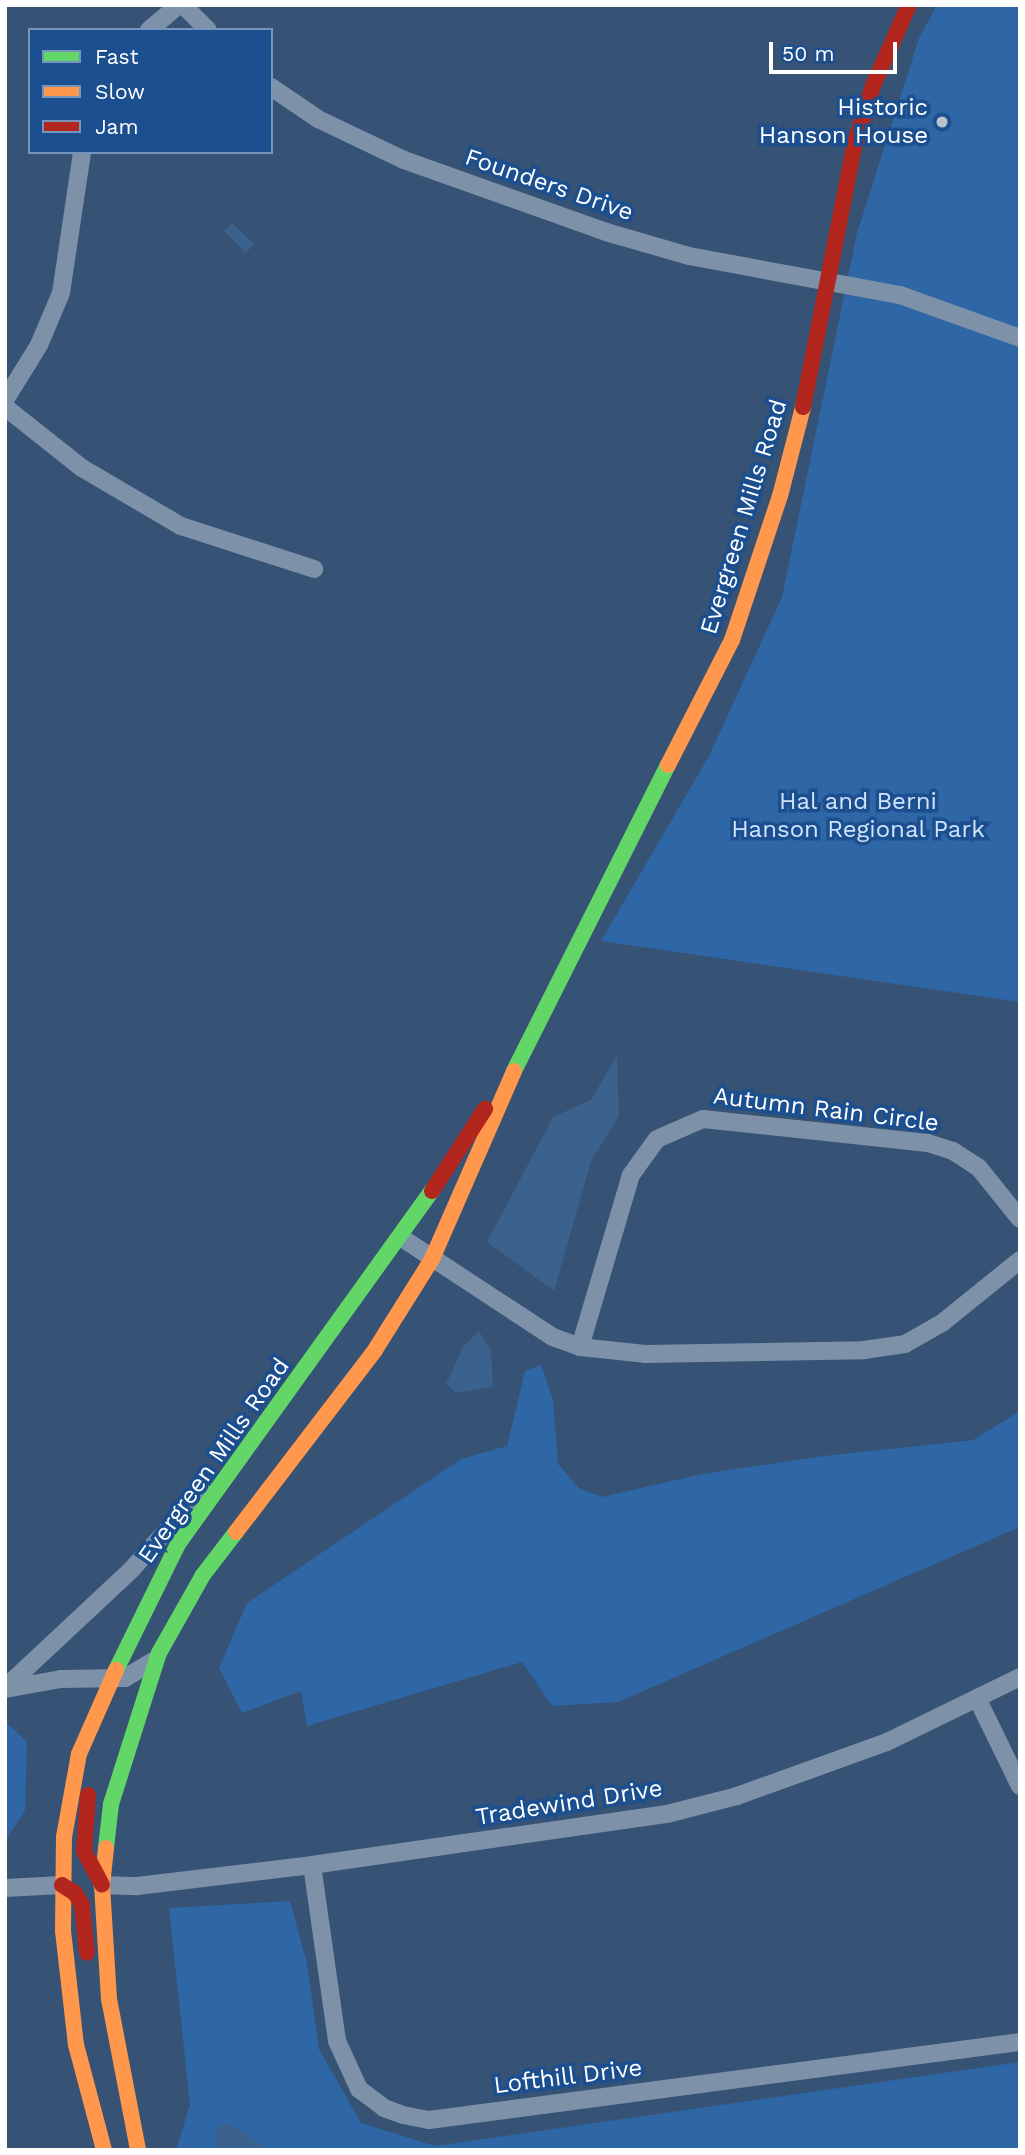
<!DOCTYPE html>
<style>
body{margin:0}
#map{position:relative;width:1025px;height:2155px;overflow:hidden;background:#365274;font-family:"Work Sans",sans-serif}
div>[style]{position:absolute}
.green>*{inset:0;background:#2f66a5}
.water>*{inset:0;background:#3b618d}
.street>*{height:18px;margin:-9px;padding:0 9px;transform-origin:9px;border-radius:9px;background:#7d92a8}
.fast>*{height:16px;margin:-8px;padding:0 8px;transform-origin:8px;border-radius:8px;background:#63d668}
.slow>*{height:16px;margin:-8px;padding:0 8px;transform-origin:8px;border-radius:8px;background:#ff974d}
.jam>*{height:16px;margin:-8px;padding:0 8px;transform-origin:8px;border-radius:8px;background:#b3261e}
.dots>*{width:19px;height:19px;translate:-50% -50%;box-sizing:border-box;border:4px solid #1b4f8f;border-radius:50%}
span{translate:-50% -50%;white-space:nowrap;text-align:center;line-height:1.15;-webkit-text-stroke:7px #1b4f8f;paint-order:stroke}
.poi-label{font-size:24px;color:#fff}
.right{translate:-100% -50%;text-align:right}
.street-label{font-size:24px;color:#fff}
.park-label{font-size:24px;color:#cfe3fa}
.frame{position:absolute;inset:0;border:7px solid #fff;pointer-events:none}
.legend{position:absolute;left:28px;top:28px;width:245px;height:126px;box-sizing:border-box;background:#1b4f8f;border:2px solid #7695bc;margin:0;padding:9px 12px;list-style:none;font-size:21px;color:#fff}
.legend li{display:flex;align-items:center;gap:14px;height:35px}
.legend b{width:35px;border:2px solid #7695bc}
.scale{position:absolute;left:769px;top:42px;width:128px;height:32px;box-sizing:border-box;border:4px solid #fff;border-top:0;padding-left:9px;font-size:21px;line-height:24px;white-space:nowrap;color:#fff;-webkit-text-stroke:5px #1b4f8f;paint-order:stroke}
</style>
<div id="map">
<div class="green">
<div style="clip-path:polygon(937px 5px,1020px 5px,1020px 1002px,601px 941px,709px 756px,782px 597px,857px 233px,919px 38px)"></div>
<div style="clip-path:polygon(541px 1365px,553px 1400px,558px 1464px,579px 1488px,602px 1497px,702px 1474px,824px 1456px,973px 1440px,1020px 1411px,1020px 1527px,618px 1702px,552px 1706px,522px 1662px,307px 1726px,301px 1691px,242px 1713px,219px 1668px,247px 1603px,461px 1459px,507px 1446px,525px 1371px)"></div>
<div style="clip-path:polygon(5px 1721px,27px 1742px,25px 1811px,5px 1841px)"></div>
<div style="clip-path:polygon(290px 1901px,307px 1963px,319px 2049px,361px 2123px,435px 2146px,1020px 2062px,1020px 2150px,176px 2150px,190px 2105px,169px 1908px)"></div>
</div>
<div class="water">
<div style="clip-path:polygon(232px 223px,254px 244px,246px 253px,224px 231px)"></div>
<div style="clip-path:polygon(617px 1055px,619px 1116px,591px 1161px,554px 1291px,487px 1242px,553px 1117px,591px 1100px)"></div>
<div style="clip-path:polygon(479px 1331px,491px 1351px,493px 1387px,456px 1393px,446px 1384px,463px 1347px)"></div>
<div style="clip-path:polygon(225px 2123px,245px 2132px,266px 2150px,217px 2150px,216px 2129px)"></div>
</div>
<div class="street">
<div style="left:183px;top:5px;width:35px;rotate:45deg"></div>
<div style="left:149px;top:30px;width:39px;rotate:-40deg"></div>
<div style="left:271px;top:87px;width:57px;rotate:34.2deg"></div>
<div style="left:318px;top:119px;width:95px;rotate:25.5deg"></div>
<div style="left:404px;top:160px;width:214px;rotate:19.6deg"></div>
<div style="left:606px;top:232px;width:86px;rotate:16.1deg"></div>
<div style="left:689px;top:256px;width:215px;rotate:10.5deg"></div>
<div style="left:900px;top:295px;width:127px;rotate:19.7deg"></div>
<div style="left:5px;top:400px;width:65px;rotate:-58.3deg"></div>
<div style="left:39px;top:345px;width:56px;rotate:-67.1deg"></div>
<div style="left:61px;top:293px;width:143px;rotate:-81.5deg"></div>
<div style="left:5px;top:407px;width:98px;rotate:38.4deg"></div>
<div style="left:82px;top:468px;width:115px;rotate:30.4deg"></div>
<div style="left:181px;top:526px;width:140px;rotate:17.9deg"></div>
<div style="left:402px;top:1238px;width:181px;rotate:33.3deg"></div>
<div style="left:553px;top:1337px;width:29px;rotate:20deg"></div>
<div style="left:580px;top:1347px;width:65px;rotate:6.1deg"></div>
<div style="left:645px;top:1354px;width:219px;rotate:-1deg"></div>
<div style="left:864px;top:1350px;width:41px;rotate:-8.3deg"></div>
<div style="left:905px;top:1344px;width:43px;rotate:-29.6deg"></div>
<div style="left:942px;top:1323px;width:100px;rotate:-38.9deg"></div>
<div style="left:580px;top:1347px;width:179px;rotate:-73.5deg"></div>
<div style="left:631px;top:1175px;width:44px;rotate:-54.2deg"></div>
<div style="left:657px;top:1139px;width:50px;rotate:-23.5deg"></div>
<div style="left:703px;top:1119px;width:226px;rotate:6.1deg"></div>
<div style="left:928px;top:1143px;width:26px;rotate:18deg"></div>
<div style="left:953px;top:1151px;width:31px;rotate:33deg"></div>
<div style="left:979px;top:1168px;width:65px;rotate:51.2deg"></div>
<div style="left:5px;top:1688px;width:174px;rotate:-43.1deg"></div>
<div style="left:132px;top:1569px;width:109px;rotate:-48deg"></div>
<div style="left:5px;top:1689px;width:57px;rotate:-10.1deg"></div>
<div style="left:61px;top:1679px;width:64px;rotate:-0.9deg"></div>
<div style="left:125px;top:1678px;width:33px;rotate:-31deg"></div>
<div style="left:977px;top:1698px;width:98px;rotate:64deg"></div>
<div style="left:312px;top:1865px;width:178px;rotate:81.9deg"></div>
<div style="left:337px;top:2041px;width:53px;rotate:65.4deg"></div>
<div style="left:359px;top:2089px;width:31px;rotate:37deg"></div>
<div style="left:384px;top:2108px;width:20px;rotate:20deg"></div>
<div style="left:403px;top:2115px;width:26px;rotate:11deg"></div>
<div style="left:429px;top:2120px;width:596px;rotate:-7.52deg"></div>
<div style="left:102px;top:1885px;width:35px;rotate:2deg"></div>
<div style="left:137px;top:1886px;width:176px;rotate:-6.8deg"></div>
<div style="left:312px;top:1865px;width:359px;rotate:-8.2deg"></div>
<div style="left:667px;top:1814px;width:72px;rotate:-14.4deg"></div>
<div style="left:737px;top:1796px;width:159px;rotate:-19.8deg"></div>
<div style="left:887px;top:1742px;width:148px;rotate:-26deg"></div>
<div style="left:5px;top:1888px;width:57px;rotate:-3deg"></div>
</div>
<div class="fast">
<div style="left:514px;top:1071px;width:343px;rotate:-63.3deg"></div>
<div style="left:116px;top:1670px;width:140px;rotate:-63.8deg"></div>
<div style="left:178px;top:1544px;width:435px;rotate:-54.3deg"></div>
<div style="left:106px;top:1848px;width:44px;rotate:-83.5deg"></div>
<div style="left:111px;top:1804px;width:158px;rotate:-72.4deg"></div>
<div style="left:159px;top:1653px;width:90px;rotate:-60.6deg"></div>
<div style="left:203px;top:1575px;width:54px;rotate:-52.5deg"></div>
</div>
<div class="slow">
<div style="left:668px;top:765px;width:140px;rotate:-62.9deg"></div>
<div style="left:732px;top:640px;width:152px;rotate:-71.6deg"></div>
<div style="left:780px;top:496px;width:92px;rotate:-75.5deg"></div>
<div style="left:236px;top:1532px;width:229px;rotate:-52.6deg"></div>
<div style="left:375px;top:1350px;width:107px;rotate:-57.9deg"></div>
<div style="left:432px;top:1259px;width:205px;rotate:-66.4deg"></div>
<div style="left:106px;top:1848px;width:37px;rotate:96deg"></div>
<div style="left:102px;top:1885px;width:114px;rotate:86.5deg"></div>
<div style="left:109px;top:1999px;width:154px;rotate:79.1deg"></div>
<div style="left:104px;top:2150px;width:109px;rotate:-104.9deg"></div>
<div style="left:76px;top:2045px;width:115px;rotate:-96.5deg"></div>
<div style="left:63px;top:1931px;width:94px;rotate:-89.4deg"></div>
<div style="left:64px;top:1837px;width:84px;rotate:-79.8deg"></div>
<div style="left:79px;top:1754px;width:92px;rotate:-66.2deg"></div>
</div>
<div class="jam">
<div style="left:803px;top:407px;width:269px;rotate:-78.9deg"></div>
<div style="left:855px;top:143px;width:63px;rotate:-72.4deg"></div>
<div style="left:874px;top:83px;width:85px;rotate:-65.8deg"></div>
<div style="left:432px;top:1191px;width:98px;rotate:-57.1deg"></div>
<div style="left:88px;top:1795px;width:56px;rotate:94.1deg"></div>
<div style="left:84px;top:1851px;width:38px;rotate:62deg"></div>
<div style="left:62px;top:1885px;width:15px;rotate:32deg"></div>
<div style="left:75px;top:1893px;width:14px;rotate:60deg"></div>
<div style="left:82px;top:1905px;width:48px;rotate:84.1deg"></div>
</div>
<div class="dots">
<div style="left:942px;top:122px;background:#b9c2ce"></div>
</div>
<div class="poi-label">
<span class="right" style="left:928px;top:122px">Historic<br>Hanson House</span>
</div>
<div class="street-label">
<span style="left:549px;top:185px;rotate:19deg">Founders Drive</span>
<span style="left:744px;top:517px;rotate:-73deg">Evergreen Mills Road</span>
<span style="left:826px;top:1110px;rotate:7deg">Autumn Rain Circle</span>
<span style="left:214px;top:1461px;rotate:-55deg">Evergreen Mills Road</span>
<span style="left:569px;top:1803px;rotate:-9deg">Tradewind Drive</span>
<span style="left:568px;top:2077px;rotate:-7deg">Lofthill Drive</span>
</div>
<div class="park-label">
<span style="left:858px;top:816px">Hal and Berni<br>Hanson Regional Park</span>
</div>
<div class="frame"></div>
<ul class="legend">
<li><b style="height:9px;background:#63d668"></b>Fast</li>
<li><b style="height:9px;background:#ff974d"></b>Slow</li>
<li><b style="height:9px;background:#b3261e"></b>Jam</li>
</ul>
<div class="scale">50 m</div>
</div>
